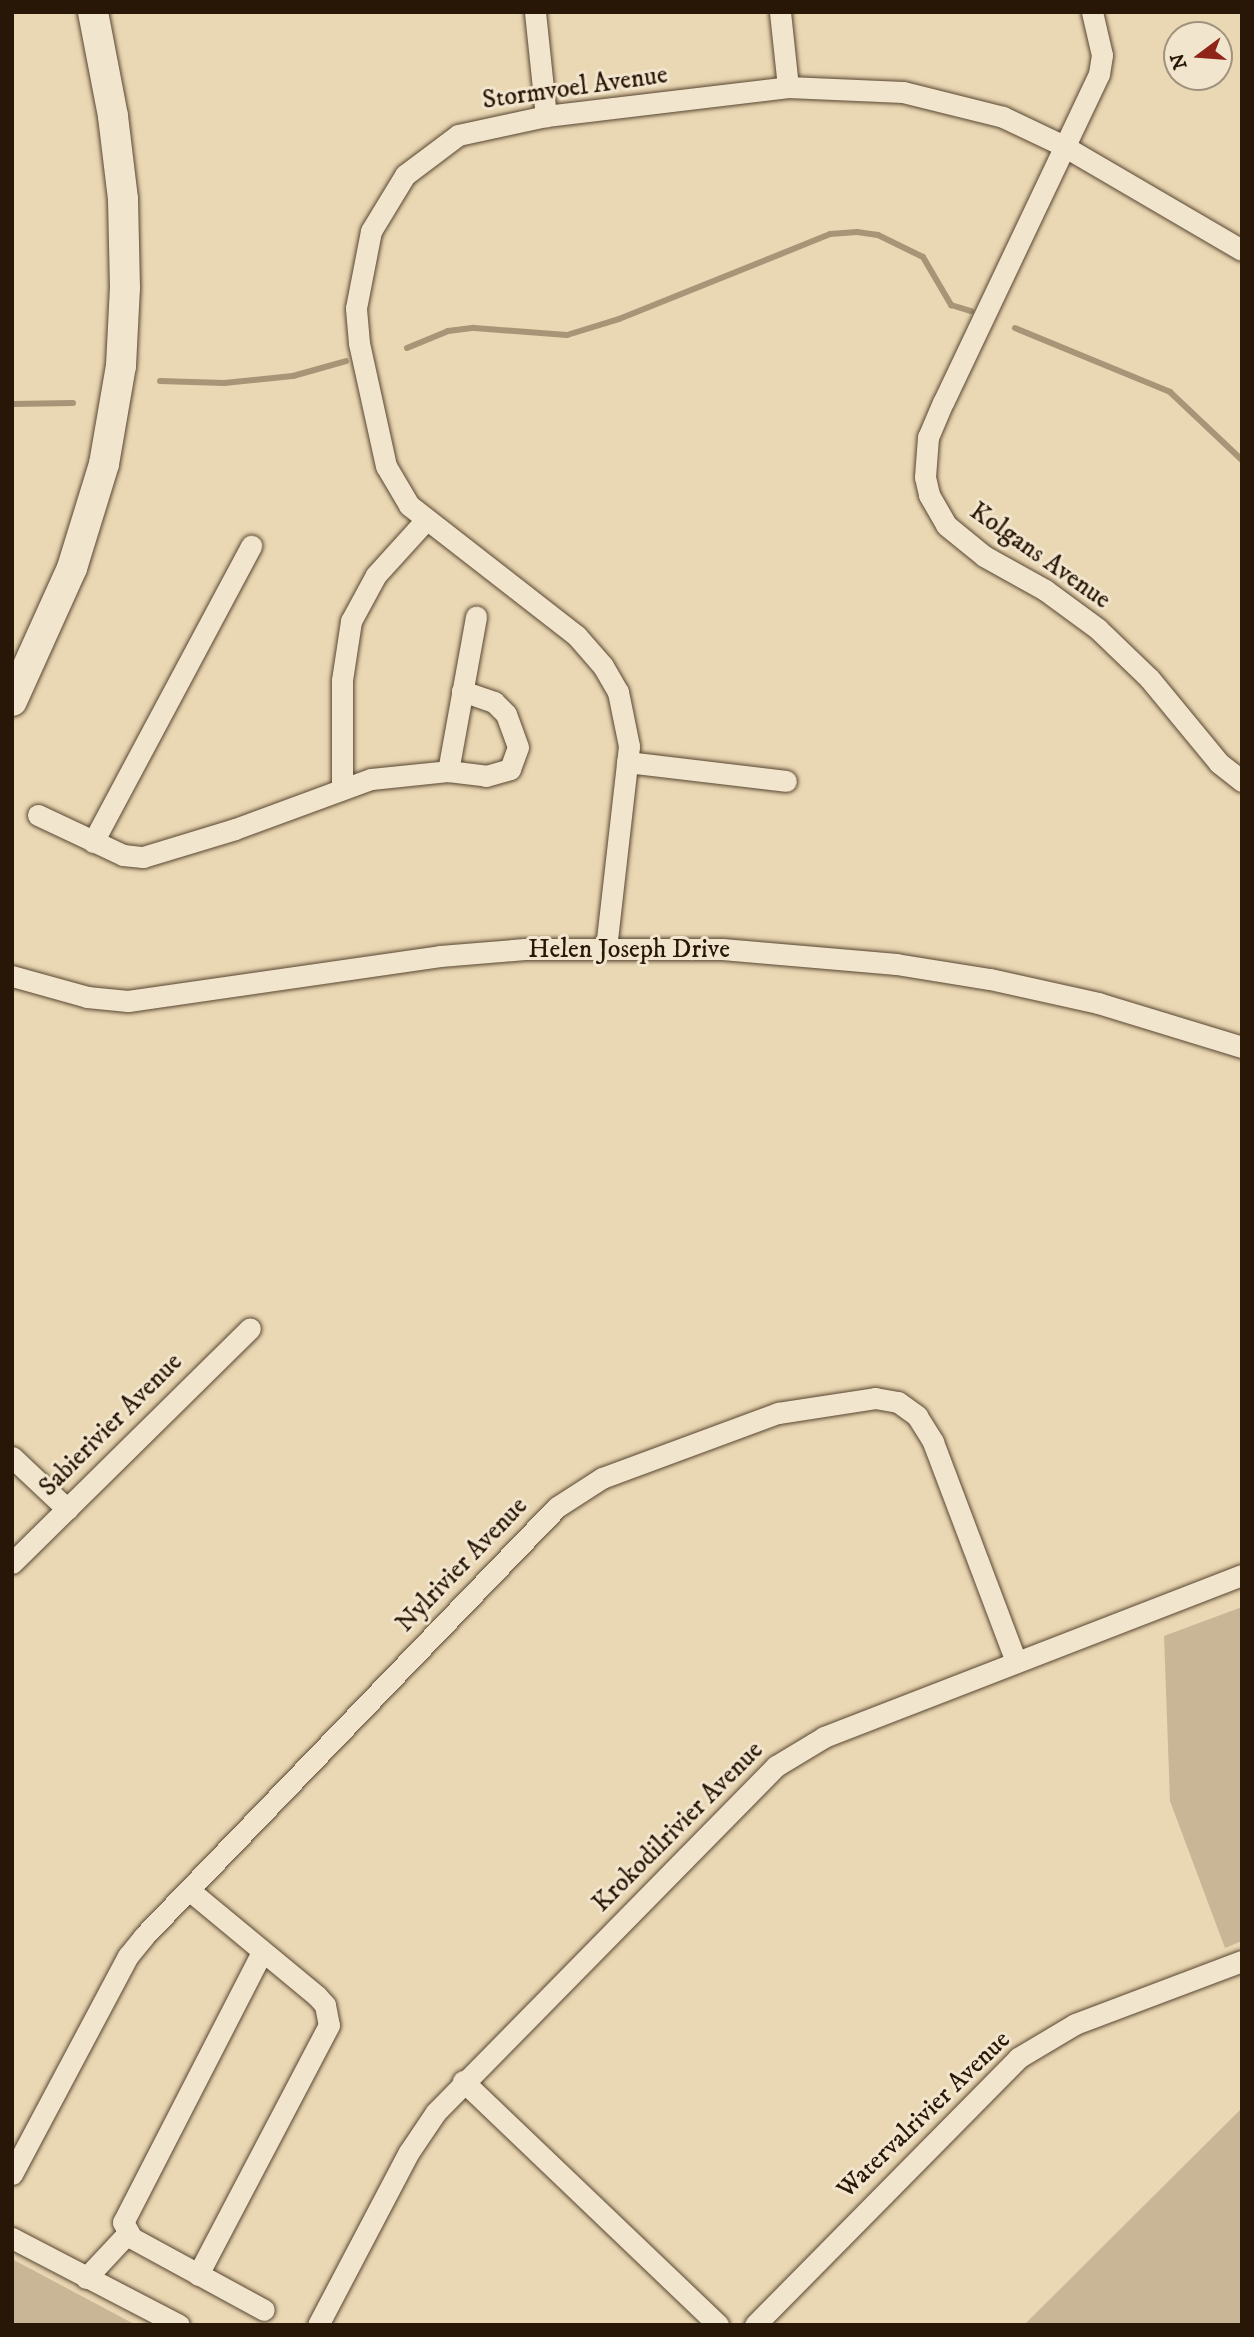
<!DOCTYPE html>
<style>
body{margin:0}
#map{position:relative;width:1254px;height:2337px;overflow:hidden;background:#ead7b3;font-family:"IM FELL DW Pica",serif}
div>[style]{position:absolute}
.green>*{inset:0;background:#c9b696}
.stream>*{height:6px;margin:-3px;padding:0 3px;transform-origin:3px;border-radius:3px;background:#a89578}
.roads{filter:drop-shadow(0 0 2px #584631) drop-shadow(0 0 2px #584631)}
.street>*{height:21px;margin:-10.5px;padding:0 10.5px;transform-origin:10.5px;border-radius:10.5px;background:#f1e5ce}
.secondary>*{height:30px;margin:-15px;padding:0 15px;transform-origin:15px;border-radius:15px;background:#f1e5ce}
span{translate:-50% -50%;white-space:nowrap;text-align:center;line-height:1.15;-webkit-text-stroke:6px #f1e5ce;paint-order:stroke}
.street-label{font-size:26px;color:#281606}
.frame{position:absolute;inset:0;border:14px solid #281606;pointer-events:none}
.north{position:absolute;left:1163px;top:21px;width:70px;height:70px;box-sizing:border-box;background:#f1e5ce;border:2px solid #a1927e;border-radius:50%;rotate:254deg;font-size:19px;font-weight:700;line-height:28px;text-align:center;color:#281606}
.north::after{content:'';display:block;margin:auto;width:24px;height:32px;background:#8f2418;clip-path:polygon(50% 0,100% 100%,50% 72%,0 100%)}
</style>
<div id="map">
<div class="green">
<div style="clip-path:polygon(1242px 1607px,1242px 1941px,1225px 1948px,1170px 1801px,1164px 1636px)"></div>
<div style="clip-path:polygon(1242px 2108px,1242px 2325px,1024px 2325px)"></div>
<div style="clip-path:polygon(12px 2259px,136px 2325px,12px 2325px)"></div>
</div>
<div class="stream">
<div style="left:1015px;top:328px;width:168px;rotate:22.4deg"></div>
<div style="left:1170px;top:392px;width:99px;rotate:43.4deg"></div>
<div style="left:407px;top:348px;width:44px;rotate:-22.5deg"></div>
<div style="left:448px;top:331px;width:26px;rotate:-7deg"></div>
<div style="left:474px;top:328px;width:93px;rotate:4.3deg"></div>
<div style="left:567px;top:335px;width:54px;rotate:-17.1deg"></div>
<div style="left:619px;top:319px;width:227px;rotate:-21.9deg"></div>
<div style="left:830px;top:234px;width:27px;rotate:-4deg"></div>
<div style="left:857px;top:232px;width:21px;rotate:8deg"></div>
<div style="left:878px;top:235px;width:50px;rotate:26.1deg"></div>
<div style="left:923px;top:257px;width:56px;rotate:59.7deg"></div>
<div style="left:951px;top:305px;width:21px;rotate:17deg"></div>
<div style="left:160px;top:381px;width:64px;rotate:1.8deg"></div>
<div style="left:224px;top:383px;width:69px;rotate:-5.8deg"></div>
<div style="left:293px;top:376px;width:55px;rotate:-15.8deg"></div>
<div style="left:12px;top:404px;width:61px;rotate:-0.9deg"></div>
</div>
<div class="roads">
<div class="street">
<div style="left:535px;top:12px;width:105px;rotate:84deg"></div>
<div style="left:780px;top:12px;width:75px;rotate:83.9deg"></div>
<div style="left:1092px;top:12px;width:44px;rotate:76.9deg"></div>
<div style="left:1102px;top:55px;width:19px;rotate:99deg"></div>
<div style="left:1099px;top:74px;width:363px;rotate:115.4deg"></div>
<div style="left:943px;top:402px;width:38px;rotate:113deg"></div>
<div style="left:928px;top:437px;width:40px;rotate:94.3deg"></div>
<div style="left:925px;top:477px;width:18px;rotate:77deg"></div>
<div style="left:929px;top:495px;width:34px;rotate:60deg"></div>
<div style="left:946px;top:525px;width:49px;rotate:39.2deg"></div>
<div style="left:984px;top:556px;width:70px;rotate:29.1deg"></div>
<div style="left:1045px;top:590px;width:66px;rotate:36.3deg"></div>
<div style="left:1098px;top:629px;width:71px;rotate:43.9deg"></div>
<div style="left:1149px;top:678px;width:110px;rotate:50.5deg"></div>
<div style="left:1219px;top:763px;width:29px;rotate:38deg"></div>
<div style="left:627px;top:762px;width:160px;rotate:6.8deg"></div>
<div style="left:448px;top:771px;width:157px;rotate:-79.7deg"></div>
<div style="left:342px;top:786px;width:106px;rotate:-90deg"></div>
<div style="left:342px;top:680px;width:60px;rotate:-81.3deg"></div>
<div style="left:351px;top:621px;width:52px;rotate:-61.5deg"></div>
<div style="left:376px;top:575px;width:73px;rotate:-47.8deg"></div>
<div style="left:38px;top:815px;width:94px;rotate:25.2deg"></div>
<div style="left:123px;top:855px;width:20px;rotate:6deg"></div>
<div style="left:143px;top:857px;width:96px;rotate:-16.9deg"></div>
<div style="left:235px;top:829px;width:145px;rotate:-20.2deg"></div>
<div style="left:371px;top:779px;width:77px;rotate:-5.9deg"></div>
<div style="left:448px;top:771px;width:38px;rotate:7deg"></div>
<div style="left:486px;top:776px;width:25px;rotate:-16deg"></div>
<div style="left:510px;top:769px;width:23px;rotate:-70deg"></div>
<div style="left:518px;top:747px;width:35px;rotate:-110deg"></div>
<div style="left:506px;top:714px;width:17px;rotate:-135deg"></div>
<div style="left:494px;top:702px;width:34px;rotate:-161deg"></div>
<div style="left:93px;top:842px;width:336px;rotate:-61.9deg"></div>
<div style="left:606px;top:948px;width:203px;rotate:-83.5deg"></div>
<div style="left:629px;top:746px;width:55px;rotate:-101.5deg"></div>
<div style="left:618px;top:692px;width:30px;rotate:-120deg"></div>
<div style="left:603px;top:666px;width:40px;rotate:-131deg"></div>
<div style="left:577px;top:636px;width:213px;rotate:-142.1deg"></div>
<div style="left:409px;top:505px;width:45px;rotate:-120.5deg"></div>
<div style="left:386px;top:466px;width:126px;rotate:-102.4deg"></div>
<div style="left:359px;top:343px;width:35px;rotate:-95deg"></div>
<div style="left:356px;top:308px;width:78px;rotate:-79deg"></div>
<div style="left:371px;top:231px;width:66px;rotate:-58.7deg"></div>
<div style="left:405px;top:175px;width:66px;rotate:-37deg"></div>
<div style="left:458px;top:135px;width:90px;rotate:-12.2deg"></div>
<div style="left:546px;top:116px;width:244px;rotate:-6.8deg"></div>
<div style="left:788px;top:87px;width:115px;rotate:2.5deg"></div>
<div style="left:903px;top:92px;width:103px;rotate:14deg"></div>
<div style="left:1003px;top:117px;width:65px;rotate:25.4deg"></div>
<div style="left:1062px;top:145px;width:208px;rotate:30.3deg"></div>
<div style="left:12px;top:976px;width:78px;rotate:15.6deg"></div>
<div style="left:87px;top:997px;width:41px;rotate:5.6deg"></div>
<div style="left:128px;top:1001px;width:315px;rotate:-8.2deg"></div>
<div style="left:440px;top:956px;width:85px;rotate:-4.7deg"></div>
<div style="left:525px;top:949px;width:197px"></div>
<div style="left:722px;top:949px;width:175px;rotate:4.9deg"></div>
<div style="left:896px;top:964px;width:95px;rotate:9.1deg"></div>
<div style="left:990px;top:979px;width:111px;rotate:12.5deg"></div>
<div style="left:1098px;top:1003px;width:151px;rotate:17deg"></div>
<div style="left:12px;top:1457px;width:76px;rotate:43.4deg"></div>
<div style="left:12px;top:1563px;width:334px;rotate:-44.6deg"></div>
<div style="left:189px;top:1890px;width:166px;rotate:39.6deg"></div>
<div style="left:317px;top:1996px;width:12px;rotate:48deg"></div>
<div style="left:325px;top:2005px;width:20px;rotate:79deg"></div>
<div style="left:329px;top:2025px;width:282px;rotate:117.7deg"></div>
<div style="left:262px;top:1952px;width:304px;rotate:117.2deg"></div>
<div style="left:123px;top:2222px;width:18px;rotate:61deg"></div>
<div style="left:132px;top:2238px;width:150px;rotate:28.6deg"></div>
<div style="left:463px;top:2081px;width:353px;rotate:43.7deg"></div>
<div style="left:12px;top:2174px;width:247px;rotate:-62deg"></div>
<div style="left:128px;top:1956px;width:26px;rotate:-51deg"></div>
<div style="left:144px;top:1936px;width:595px;rotate:-46.09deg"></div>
<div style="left:557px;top:1507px;width:54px;rotate:-32.8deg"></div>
<div style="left:602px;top:1478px;width:188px;rotate:-20.3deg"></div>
<div style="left:778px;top:1413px;width:98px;rotate:-8.8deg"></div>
<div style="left:875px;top:1398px;width:23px;rotate:10deg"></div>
<div style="left:898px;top:1402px;width:24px;rotate:36deg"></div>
<div style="left:917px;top:1416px;width:31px;rotate:58deg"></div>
<div style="left:933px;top:1442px;width:235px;rotate:69.3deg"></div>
<div style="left:12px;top:2238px;width:188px;rotate:27.5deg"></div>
<div style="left:86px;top:2278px;width:60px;rotate:-47deg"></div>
<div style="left:318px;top:2325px;width:195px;rotate:-62.3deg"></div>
<div style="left:409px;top:2152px;width:48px;rotate:-56deg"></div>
<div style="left:436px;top:2112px;width:485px;rotate:-45.5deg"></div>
<div style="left:776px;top:1766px;width:56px;rotate:-31.1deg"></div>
<div style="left:824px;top:1737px;width:448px;rotate:-21.2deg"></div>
<div style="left:755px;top:2325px;width:375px;rotate:-45.4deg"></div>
<div style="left:1018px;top:2058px;width:66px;rotate:-30.8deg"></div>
<div style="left:1075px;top:2024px;width:178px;rotate:-20.7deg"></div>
</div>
<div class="secondary">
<div style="left:12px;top:701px;width:146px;rotate:-65.7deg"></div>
<div style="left:72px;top:568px;width:109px;rotate:-72.9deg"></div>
<div style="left:104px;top:464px;width:99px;rotate:-80.2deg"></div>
<div style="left:121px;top:366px;width:78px;rotate:-87.1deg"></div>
<div style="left:125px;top:288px;width:89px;rotate:-91.3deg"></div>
<div style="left:123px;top:199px;width:84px;rotate:-96.9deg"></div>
<div style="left:113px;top:116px;width:106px;rotate:-100.9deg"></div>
</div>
</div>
<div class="street-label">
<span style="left:575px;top:88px;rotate:-8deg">Stormvoel Avenue</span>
<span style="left:1040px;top:556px;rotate:35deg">Kolgans Avenue</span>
<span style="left:629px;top:950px">Helen Joseph Drive</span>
<span style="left:111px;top:1425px;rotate:-45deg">Sabierivier Avenue</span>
<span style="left:462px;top:1565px;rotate:-46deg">Nylrivier Avenue</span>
<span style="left:678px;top:1827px;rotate:-45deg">Krokodilrivier Avenue</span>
<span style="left:924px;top:2115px;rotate:-44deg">Watervalrivier Avenue</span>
</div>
<div class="frame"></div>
<div class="north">N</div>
</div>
